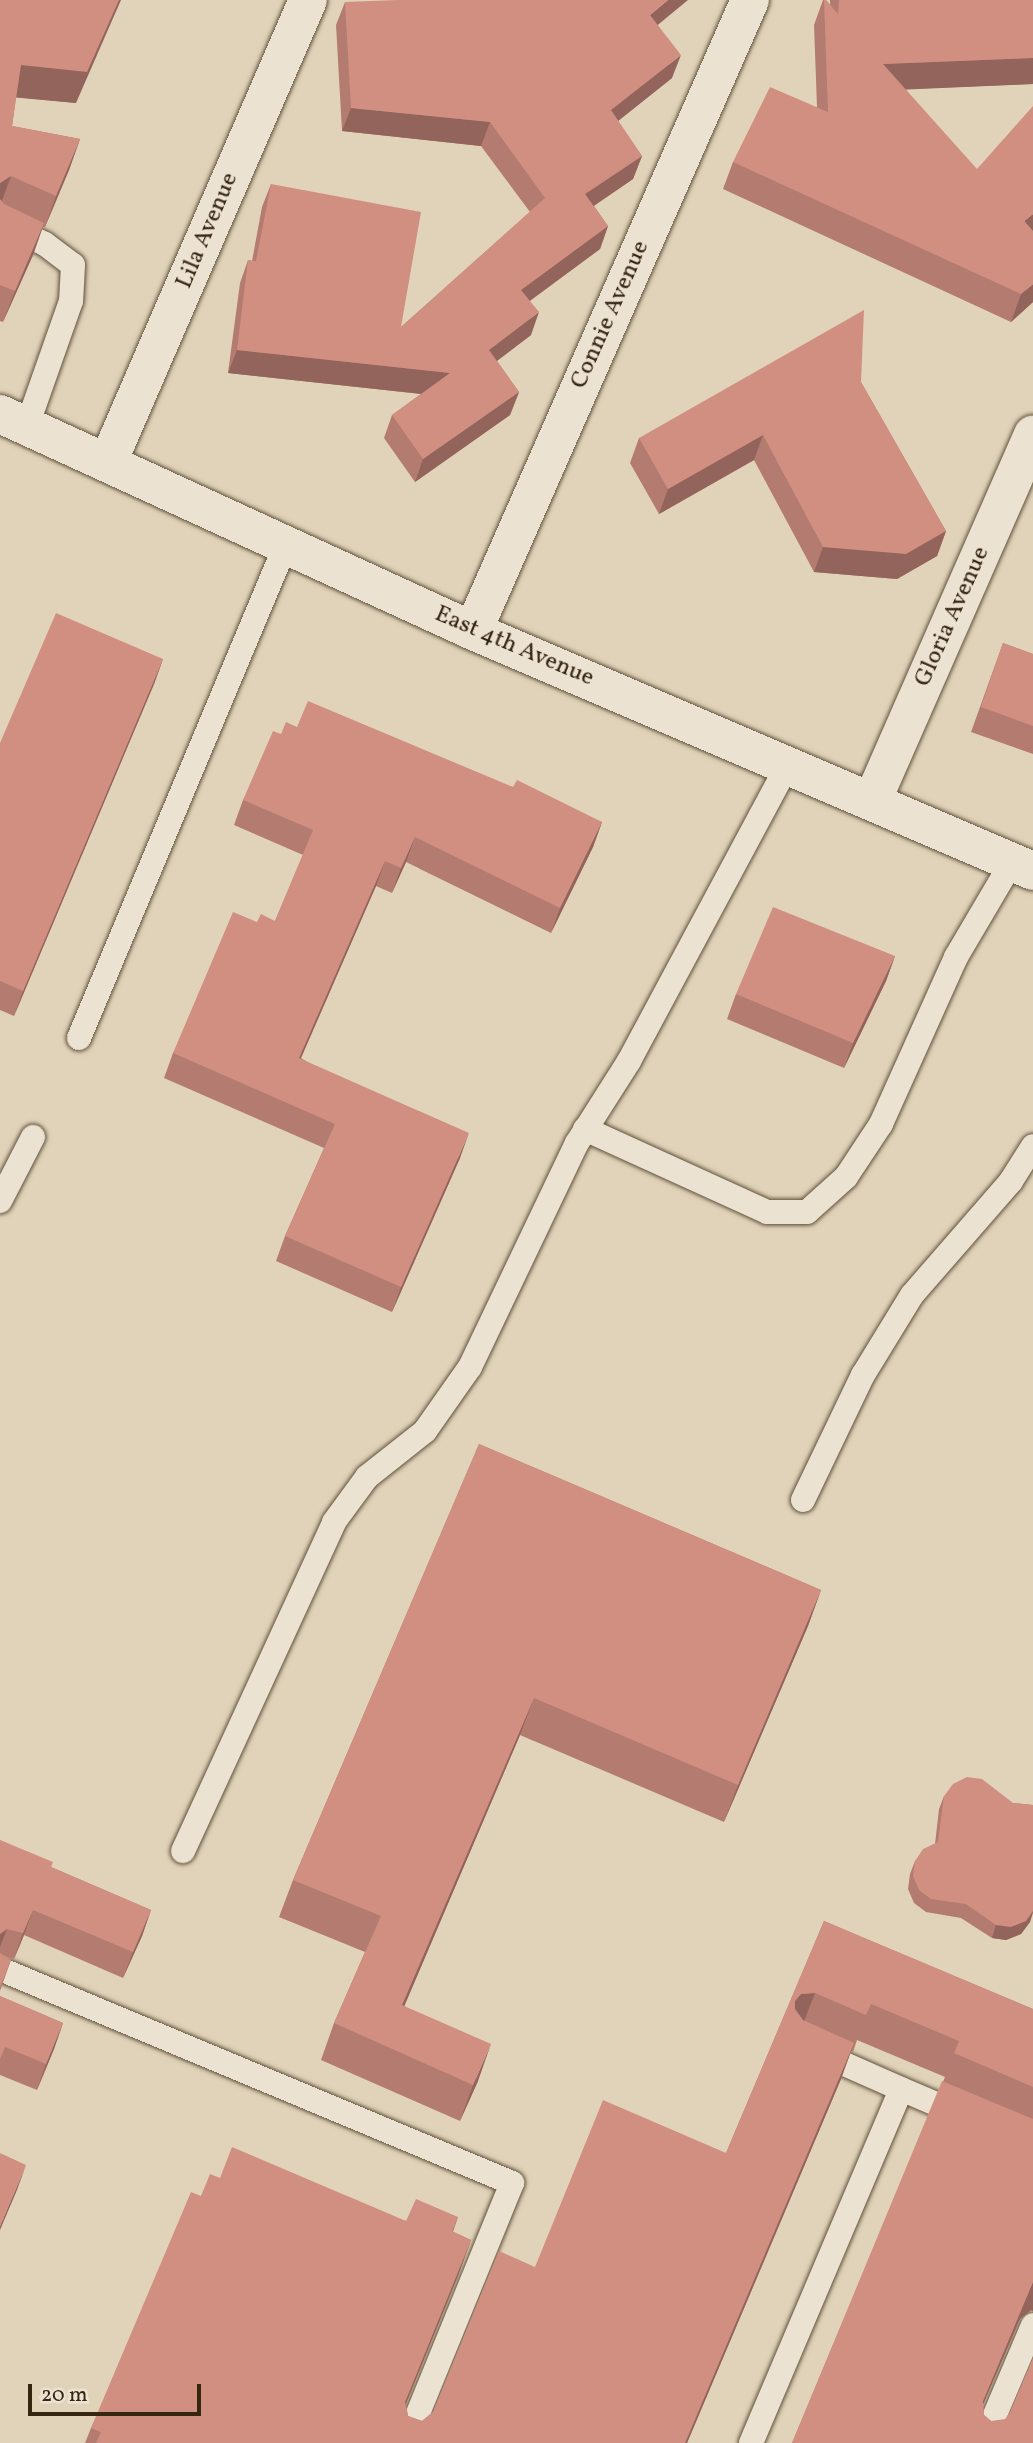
<!DOCTYPE html>
<style>
body{margin:0}
#map{position:relative;width:1033px;height:2443px;overflow:hidden;background:#e1d3ba;font-family:Vollkorn,serif}
div>[style]{position:absolute}
.roads{filter:drop-shadow(0 0 2px #60513b) drop-shadow(0 0 2px #60513b)}
.lane>*{height:24px;margin:-12px;padding:0 12px;transform-origin:12px;border-radius:12px;background:#ece2d2}
.street>*{height:38px;margin:-19px;padding:0 19px;transform-origin:19px;border-radius:19px;background:#ece2d2}
.secondary>*{height:38px;margin:-19px;padding:0 19px;transform-origin:19px;border-radius:19px;background:#ece2d2}
.wall>*{inset:0;background:#b47b70}
.shaded-wall>*{inset:0;background:#92645b}
.building>*{inset:0;background:#d18f82}
span{translate:-50% -50%;white-space:nowrap;text-align:center;line-height:1.15;-webkit-text-stroke:7px #ece2d2;paint-order:stroke}
.street-label{font-size:24px;color:#352611}
.scale{position:absolute;left:28px;top:2384px;width:173px;height:32px;box-sizing:border-box;border:4px solid #352611;border-top:0;padding-left:9px;font-size:21px;line-height:24px;white-space:nowrap;color:#352611;-webkit-text-stroke:5px #ece2d2;paint-order:stroke}
</style>
<div id="map">
<div class="roads">
<div class="lane">
<div style="left:0;top:222px;width:50px;rotate:26.1deg"></div>
<div style="left:45px;top:244px;width:35px;rotate:37deg"></div>
<div style="left:73px;top:265px;width:36px;rotate:93deg"></div>
<div style="left:71px;top:301px;width:133px;rotate:109.4deg"></div>
<div style="left:79px;top:1038px;width:536px;rotate:-67.26deg"></div>
<div style="left:585px;top:1129px;width:200px;rotate:24.5deg"></div>
<div style="left:767px;top:1212px;width:40px"></div>
<div style="left:807px;top:1212px;width:52px;rotate:-41.9deg"></div>
<div style="left:846px;top:1177px;width:64px;rotate:-56.6deg"></div>
<div style="left:881px;top:1124px;width:183px;rotate:-65.8deg"></div>
<div style="left:956px;top:957px;width:110px;rotate:-59.5deg"></div>
<div style="left:0;top:1201px;width:72px;rotate:-62.7deg"></div>
<div style="left:803px;top:1500px;width:139px;rotate:-64.4deg"></div>
<div style="left:863px;top:1375px;width:94px;rotate:-58.5deg"></div>
<div style="left:912px;top:1295px;width:151px;rotate:-49deg"></div>
<div style="left:1011px;top:1181px;width:41px;rotate:-57.8deg"></div>
<div style="left:183px;top:1851px;width:362px;rotate:-65.3deg"></div>
<div style="left:334px;top:1522px;width:56px;rotate:-53.7deg"></div>
<div style="left:367px;top:1477px;width:74px;rotate:-38.4deg"></div>
<div style="left:425px;top:1431px;width:78px;rotate:-54.9deg"></div>
<div style="left:470px;top:1367px;width:248px;rotate:-64.5deg"></div>
<div style="left:577px;top:1143px;width:97px;rotate:-57.6deg"></div>
<div style="left:629px;top:1061px;width:337px;rotate:-61.8deg"></div>
<div style="left:0;top:1969px;width:555px;rotate:22.68deg"></div>
<div style="left:512px;top:2183px;width:281px;rotate:112.2deg"></div>
<div style="left:815px;top:2051px;width:94px;rotate:23.8deg"></div>
<div style="left:751px;top:2443px;width:384px;rotate:-67deg"></div>
<div style="left:901px;top:2089px;width:66px;rotate:23.1deg"></div>
<div style="left:983px;top:2443px;width:128px;rotate:-67deg"></div>
</div>
<div class="street">
<div style="left:108px;top:462px;width:503px;rotate:-66.59deg"></div>
<div style="left:473px;top:631px;width:689px;rotate:-66.3deg"></div>
<div style="left:873px;top:799px;width:398px;rotate:-66.3deg"></div>
</div>
<div class="secondary">
<div style="left:0;top:414px;width:520px;rotate:24.64deg"></div>
<div style="left:473px;top:631px;width:609px;rotate:23.2deg"></div>
</div>
</div>
<div class="wall">
<div style="clip-path:polygon(0 0,76px 103px,16px 97px,12px 126px,80px 139px,69px 170px,45px 227px,43px 227px,33px 255px,3px 322px,0 321px)"></div>
<div style="clip-path:polygon(823px 0,826px 0,830px 5px,830px 0,1033px 0,1033px 84px,906px 89px,1033px 302px,1011px 322px,723px 189px,733px 162px,817px 107px,814px 25px)"></div>
<div style="clip-path:polygon(345px 2px,658px 25px,672px 78px,618px 121px,642px 156px,633px 179px,594px 206px,608px 226px,600px 249px,530px 301px,531px 335px,497px 361px,519px 392px,510px 415px,415px 482px,384px 438px,392px 415px,421px 394px,228px 373px,240px 283px,248px 260px,252px 261px,262px 207px,271px 184px,401px 327px,530px 212px,481px 146px,342px 131px,336px 25px)"></div>
<div style="clip-path:polygon(861px 382px,946px 531px,937px 556px,897px 579px,814px 572px,754px 460px,659px 514px,630px 463px,639px 438px)"></div>
<div style="clip-path:polygon(1003px 643px,1033px 654px,1033px 754px,971px 732px)"></div>
<div style="clip-path:polygon(163px 659px,154px 684px,14px 1016px,0 1010px,0 743px)"></div>
<div style="clip-path:polygon(297px 727px,513px 787px,602px 822px,593px 847px,551px 933px,406px 862px,392px 893px,376px 886px,301px 1058px,460px 1158px,392px 1312px,276px 1261px,285px 1236px,324px 1148px,164px 1078px,173px 1053px,257px 922px,275px 921px,303px 855px,234px 825px,243px 800px,281px 734px)"></div>
<div style="clip-path:polygon(895px 956px,886px 981px,844px 1068px,727px 1019px,736px 994px)"></div>
<div style="clip-path:polygon(479px 1444px,821px 1590px,808px 1626px,724px 1822px,520px 1735px,404px 2006px,478px 2081px,460px 2121px,321px 2060px,334px 2023px,365px 1952px,279px 1917px,293px 1880px)"></div>
<div style="clip-path:polygon(944px 1796px,1033px 1805px,1033px 1913px,1030px 1922px,1021px 1934px,1006px 1940px,992px 1938px,961px 1918px,926px 1912px,914px 1903px,908px 1889px,910px 1874px,915px 1861px,935px 1844px,939px 1809px)"></div>
<div style="clip-path:polygon(0 1840px,51px 1867px,151px 1910px,142px 1936px,123px 1978px,24px 1935px,14px 1959px,5px 1956px,11px 1960px,0 1991px)"></div>
<div style="clip-path:polygon(824px 1921px,1033px 2009px,1033px 2311px,1031px 2310px,1020px 2319px,983px 2405px,984px 2415px,991px 2421px,1033px 2443px,792px 2443px,945px 2077px,857px 2040px,853px 2052px,851px 2051px,841px 2079px,687px 2443px,85px 2443px,91px 2428px,201px 2196px,220px 2178px,406px 2221px,458px 2217px,453px 2232px,471px 2240px,458px 2276px,406px 2404px,408px 2416px,422px 2421px,433px 2412px,535px 2267px,726px 2153px)"></div>
<div style="clip-path:polygon(0 1996px,63px 2023px,54px 2049px,37px 2090px,0 2075px)"></div>
</div>
<div class="shaded-wall">
<div style="clip-path:polygon(119px 0,121px 0,76px 103px,10px 97px,21px 65px)"></div>
<div style="clip-path:polygon(668px 0,688px 0,642px 38px,650px 15px)"></div>
<div style="clip-path:polygon(681px 55px,672px 78px,603px 133px,611px 110px)"></div>
<div style="clip-path:polygon(1033px 58px,1033px 84px,873px 91px,883px 64px)"></div>
<div style="clip-path:polygon(351px 108px,490px 122px,481px 146px,342px 131px)"></div>
<div style="clip-path:polygon(80px 139px,69px 170px,45px 227px,56px 196px)"></div>
<div style="clip-path:polygon(642px 156px,633px 179px,577px 217px,585px 194px)"></div>
<div style="clip-path:polygon(11px 176px,0 206px,0 183px)"></div>
<div style="clip-path:polygon(1033px 214px,1033px 232px,1024px 221px)"></div>
<div style="clip-path:polygon(44px 223px,33px 255px,3px 322px,15px 291px)"></div>
<div style="clip-path:polygon(608px 226px,600px 249px,513px 313px,521px 290px)"></div>
<div style="clip-path:polygon(1033px 284px,1033px 302px,1011px 322px,1021px 294px)"></div>
<div style="clip-path:polygon(539px 312px,531px 335px,481px 373px,489px 350px)"></div>
<div style="clip-path:polygon(237px 350px,450px 373px,441px 396px,228px 373px)"></div>
<div style="clip-path:polygon(519px 392px,510px 415px,415px 482px,423px 459px)"></div>
<div style="clip-path:polygon(763px 435px,754px 460px,659px 514px,668px 489px)"></div>
<div style="clip-path:polygon(946px 531px,937px 556px,897px 579px,814px 572px,823px 547px)"></div>
<div style="clip-path:polygon(163px 659px,154px 684px,14px 1016px,23px 991px)"></div>
<div style="clip-path:polygon(602px 822px,593px 847px,551px 933px,560px 908px)"></div>
<div style="clip-path:polygon(415px 837px,406px 862px,392px 893px,401px 868px)"></div>
<div style="clip-path:polygon(385px 861px,376px 886px,290px 1083px,299px 1058px)"></div>
<div style="clip-path:polygon(895px 956px,886px 981px,844px 1068px,853px 1043px)"></div>
<div style="clip-path:polygon(469px 1133px,460px 1158px,392px 1312px,401px 1287px)"></div>
<div style="clip-path:polygon(821px 1590px,808px 1626px,724px 1822px,738px 1785px)"></div>
<div style="clip-path:polygon(534px 1698px,520px 1735px,389px 2042px,402px 2005px)"></div>
<div style="clip-path:polygon(33px 1910px,24px 1935px,14px 1959px,23px 1933px)"></div>
<div style="clip-path:polygon(151px 1910px,142px 1936px,123px 1978px,133px 1952px)"></div>
<div style="clip-path:polygon(1033px 1911px,1030px 1922px,1021px 1934px,1006px 1940px,992px 1938px,996px 1925px)"></div>
<div style="clip-path:polygon(7px 1929px,0 1947px,0 1934px)"></div>
<div style="clip-path:polygon(815px 1993px,801px 2029px,788px 2031px,795px 2001px,801px 1994px)"></div>
<div style="clip-path:polygon(63px 2023px,54px 2049px,37px 2090px,46px 2064px)"></div>
<div style="clip-path:polygon(854px 2043px,841px 2079px,687px 2443px,685px 2443px)"></div>
<div style="clip-path:polygon(491px 2044px,478px 2081px,460px 2121px,473px 2085px)"></div>
<div style="clip-path:polygon(26px 2165px,17px 2190px,0 2230px,0 2226px)"></div>
<div style="clip-path:polygon(471px 2240px,458px 2276px,392px 2438px,405px 2402px)"></div>
<div style="clip-path:polygon(1033px 2282px,1033px 2311px,1031px 2310px,1020px 2319px,969px 2437px,983px 2401px)"></div>
</div>
<div class="building">
<div style="clip-path:polygon(0 0,119px 0,87px 72px,21px 65px,12px 126px,80px 139px,56px 196px,11px 176px,0 183px)"></div>
<div style="clip-path:polygon(397px 0,668px 0,650px 15px,681px 55px,611px 110px,642px 156px,585px 194px,608px 226px,521px 290px,539px 312px,489px 350px,519px 392px,423px 459px,392px 415px,450px 373px,237px 350px,248px 260px,256px 261px,271px 184px,421px 212px,401px 327px,545px 198px,490px 122px,351px 108px,345px 2px)"></div>
<div style="clip-path:polygon(824px 0,826px 0,838px 14px,839px 0,1033px 0,1033px 58px,883px 64px,977px 169px,1033px 106px,1033px 214px,1024px 221px,1033px 231px,1033px 284px,1021px 294px,733px 162px,770px 87px,828px 112px)"></div>
<div style="clip-path:polygon(0 199px,4px 204px,44px 223px,15px 291px,0 285px)"></div>
<div style="clip-path:polygon(864px 310px,861px 382px,946px 531px,906px 554px,823px 547px,763px 435px,668px 489px,639px 438px)"></div>
<div style="clip-path:polygon(56px 613px,163px 659px,23px 991px,0 981px,0 743px)"></div>
<div style="clip-path:polygon(1003px 643px,1033px 654px,1033px 726px,981px 707px)"></div>
<div style="clip-path:polygon(308px 701px,513px 787px,517px 780px,602px 822px,560px 908px,415px 837px,401px 868px,385px 861px,299px 1058px,469px 1133px,401px 1287px,285px 1236px,335px 1124px,173px 1053px,233px 912px,257px 922px,261px 914px,275px 921px,313px 830px,243px 800px,273px 731px,281px 734px,286px 722px,297px 727px)"></div>
<div style="clip-path:polygon(773px 907px,895px 956px,853px 1043px,736px 994px)"></div>
<div style="clip-path:polygon(479px 1444px,821px 1590px,738px 1785px,534px 1698px,402px 2005px,491px 2044px,473px 2085px,334px 2023px,381px 1916px,293px 1880px)"></div>
<div style="clip-path:polygon(967px 1777px,982px 1779px,1013px 1803px,1033px 1805px,1033px 1911px,1026px 1921px,1011px 1927px,996px 1925px,966px 1904px,931px 1899px,919px 1890px,913px 1876px,915px 1861px,923px 1849px,938px 1842px,944px 1796px,953px 1784px)"></div>
<div style="clip-path:polygon(0 1840px,53px 1862px,51px 1867px,151px 1910px,133px 1952px,33px 1910px,23px 1933px,7px 1929px,0 1934px)"></div>
<div style="clip-path:polygon(824px 1921px,1033px 2009px,1033px 2087px,954px 2053px,959px 2041px,871px 2004px,866px 2015px,815px 1993px,801px 1994px,795px 2001px,795px 2009px,803px 2020px,854px 2043px,685px 2443px,96px 2443px,101px 2432px,91px 2428px,191px 2192px,201px 2196px,210px 2174px,220px 2178px,232px 2147px,406px 2221px,416px 2199px,458px 2217px,452px 2231px,471px 2240px,405px 2402px,408px 2416px,422px 2421px,433px 2412px,499px 2251px,535px 2267px,603px 2100px,726px 2153px)"></div>
<div style="clip-path:polygon(0 1953px,11px 1960px,0 1987px)"></div>
<div style="clip-path:polygon(0 1996px,63px 2023px,46px 2064px,5px 2047px,0 2059px)"></div>
<div style="clip-path:polygon(942px 2081px,1033px 2119px,1033px 2282px,983px 2401px,984px 2415px,991px 2421px,1005px 2419px,1010px 2412px,1033px 2358px,1033px 2443px,792px 2443px)"></div>
<div style="clip-path:polygon(0 2153px,26px 2165px,0 2226px)"></div>
</div>
<div class="street-label">
<span style="left:208px;top:231px;rotate:-67deg">Lila Avenue</span>
<span style="left:611px;top:315px;rotate:-66deg">Connie Avenue</span>
<span style="left:953px;top:617px;rotate:-66deg">Gloria Avenue</span>
<span style="left:514px;top:647px;rotate:23deg">East 4th Avenue</span>
</div>
<div class="scale">20 m</div>
</div>
